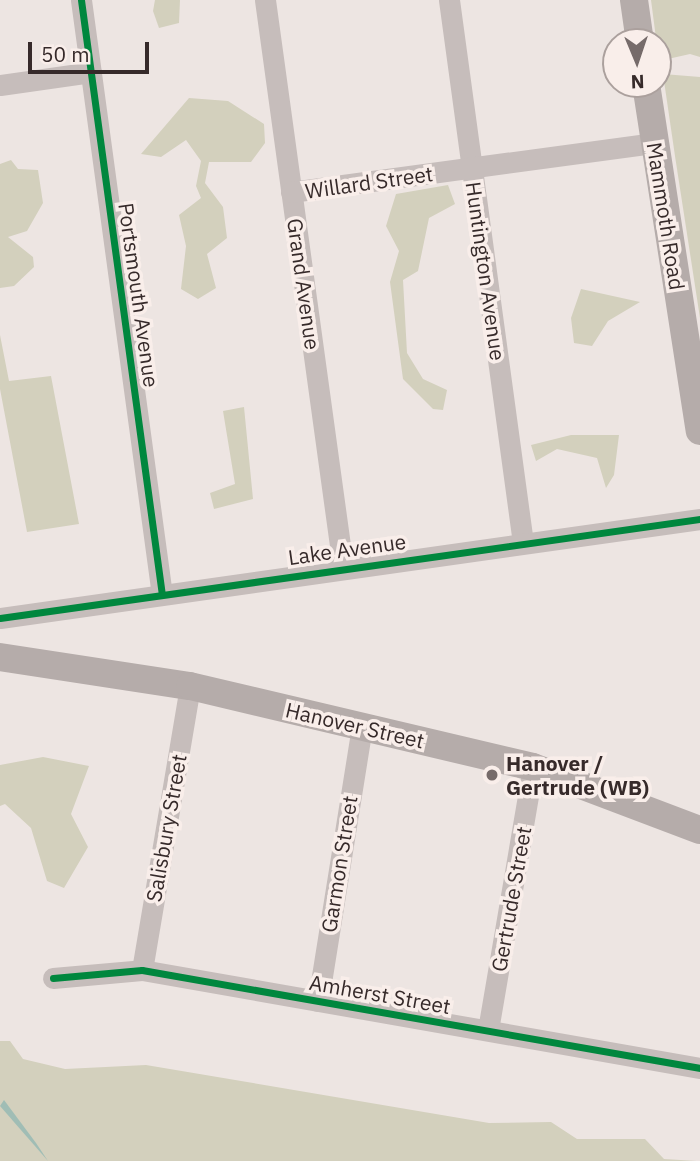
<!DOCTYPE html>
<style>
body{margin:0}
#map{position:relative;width:700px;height:1161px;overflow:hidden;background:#ede5e2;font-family:"IBM Plex Sans",sans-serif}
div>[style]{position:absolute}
.green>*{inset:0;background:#d3d0bd}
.water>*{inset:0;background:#a0bdb5}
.minor>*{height:21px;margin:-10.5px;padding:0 10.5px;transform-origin:10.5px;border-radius:10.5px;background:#c6bdbb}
.major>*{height:28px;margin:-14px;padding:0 14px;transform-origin:14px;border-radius:14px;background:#b5acaa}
.cycleway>*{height:7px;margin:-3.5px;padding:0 3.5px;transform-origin:3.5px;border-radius:3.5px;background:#00873e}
.dots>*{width:19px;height:19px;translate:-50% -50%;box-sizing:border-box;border:4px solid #f9eeea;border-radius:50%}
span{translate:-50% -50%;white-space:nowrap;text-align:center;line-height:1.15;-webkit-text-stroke:7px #f9eeea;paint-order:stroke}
.street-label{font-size:21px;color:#362a2a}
.poi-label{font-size:21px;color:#362a2a;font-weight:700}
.left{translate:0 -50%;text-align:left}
.north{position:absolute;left:602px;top:28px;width:70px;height:70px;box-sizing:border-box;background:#f9eeea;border:2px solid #aba09d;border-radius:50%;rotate:178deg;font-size:19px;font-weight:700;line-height:28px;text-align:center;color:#362a2a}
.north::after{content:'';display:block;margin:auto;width:24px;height:32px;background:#766b6a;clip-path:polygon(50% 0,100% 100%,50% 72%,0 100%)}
.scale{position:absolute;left:28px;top:42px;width:121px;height:32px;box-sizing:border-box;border:4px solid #362a2a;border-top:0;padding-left:9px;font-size:21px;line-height:24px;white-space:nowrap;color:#362a2a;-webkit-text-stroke:5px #f9eeea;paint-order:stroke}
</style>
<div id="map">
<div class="green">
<div style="clip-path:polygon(155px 0,180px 0,179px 23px,159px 28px,153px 11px)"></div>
<div style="clip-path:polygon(651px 0,700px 0,700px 57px,690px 54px,659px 61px)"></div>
<div style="clip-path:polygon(663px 74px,700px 77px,700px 318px,675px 156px)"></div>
<div style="clip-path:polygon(189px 98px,228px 101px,264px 124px,265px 143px,251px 162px,209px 162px,205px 183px,223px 207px,227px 238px,207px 254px,216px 288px,198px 299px,181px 289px,186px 246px,179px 215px,201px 198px,196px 186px,201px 161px,186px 140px,161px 157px,141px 154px)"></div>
<div style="clip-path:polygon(11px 160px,18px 169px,38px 170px,43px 203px,27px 231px,8px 237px,33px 257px,34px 267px,14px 286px,0 288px,0 164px)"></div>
<div style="clip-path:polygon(448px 185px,455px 204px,429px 218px,418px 271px,403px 280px,407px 353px,423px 379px,447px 390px,443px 410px,433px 409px,403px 379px,390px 282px,399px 251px,386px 226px,396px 194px)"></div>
<div style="clip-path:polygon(581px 289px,640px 302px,608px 321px,592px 346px,574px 343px,571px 318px)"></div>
<div style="clip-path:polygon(0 335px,9px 381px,51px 376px,79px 524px,27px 532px,0 389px)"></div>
<div style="clip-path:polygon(244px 407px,253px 499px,214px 509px,210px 493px,235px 484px,223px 411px)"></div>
<div style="clip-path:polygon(571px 435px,619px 435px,614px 475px,606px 488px,597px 458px,557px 449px,536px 461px,531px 445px)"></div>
<div style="clip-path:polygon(43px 757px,89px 766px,71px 814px,88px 847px,64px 888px,47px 881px,31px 828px,5px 804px,0 806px,0 765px)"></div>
<div style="clip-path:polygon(0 1041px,10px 1041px,23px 1059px,65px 1069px,146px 1065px,489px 1123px,551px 1122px,577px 1139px,645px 1139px,664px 1159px,697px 1161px,0 1161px)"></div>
</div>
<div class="water">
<div style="clip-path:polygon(4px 1100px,36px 1143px,48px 1161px,0 1106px)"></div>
</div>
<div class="minor">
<div style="left:81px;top:0;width:600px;rotate:82.25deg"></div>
<div style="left:265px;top:0;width:572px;rotate:82.17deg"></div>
<div style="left:449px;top:0;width:548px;rotate:82.24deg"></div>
<div style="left:0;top:85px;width:92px;rotate:-8.1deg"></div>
<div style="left:291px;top:192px;width:367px;rotate:-7.7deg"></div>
<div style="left:0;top:618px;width:707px;rotate:-8.05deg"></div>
<div style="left:142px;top:970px;width:288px;rotate:-80.4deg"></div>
<div style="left:53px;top:978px;width:89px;rotate:-5.1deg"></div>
<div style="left:142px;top:970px;width:567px;rotate:9.96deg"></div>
<div style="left:318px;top:1001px;width:278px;rotate:-80.9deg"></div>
<div style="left:488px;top:1030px;width:267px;rotate:-80.3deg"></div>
</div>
<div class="major">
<div style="left:634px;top:0;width:42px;rotate:81.9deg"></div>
<div style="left:646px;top:84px;width:351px;rotate:81.2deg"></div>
<div style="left:0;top:657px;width:192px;rotate:8.7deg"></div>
<div style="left:190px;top:686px;width:352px;rotate:13.3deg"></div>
<div style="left:533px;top:767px;width:178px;rotate:20.7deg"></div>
</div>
<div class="cycleway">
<div style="left:81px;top:0;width:600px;rotate:82.25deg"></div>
<div style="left:0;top:618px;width:707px;rotate:-8.05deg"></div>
<div style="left:53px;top:978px;width:89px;rotate:-5.1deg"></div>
<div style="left:142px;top:970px;width:567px;rotate:9.96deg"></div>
</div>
<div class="dots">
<div style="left:492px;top:775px;background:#766b6a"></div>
</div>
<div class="street-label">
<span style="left:369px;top:182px;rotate:-8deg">Willard Street</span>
<span style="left:666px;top:216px;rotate:81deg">Mammoth Road</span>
<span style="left:486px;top:271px;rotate:82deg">Huntington Avenue</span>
<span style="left:304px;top:284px;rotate:82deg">Grand Avenue</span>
<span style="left:139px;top:295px;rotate:82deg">Portsmouth Avenue</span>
<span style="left:347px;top:549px;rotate:-8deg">Lake Avenue</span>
<span style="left:355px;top:725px;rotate:13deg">Hanover Street</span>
<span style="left:166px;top:828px;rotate:-80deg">Salisbury Street</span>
<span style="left:339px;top:864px;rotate:-81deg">Garmon Street</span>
<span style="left:511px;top:899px;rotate:-80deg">Gertrude Street</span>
<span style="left:380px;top:994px;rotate:10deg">Amherst Street</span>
</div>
<div class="poi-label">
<span class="left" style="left:506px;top:775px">Hanover /<br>Gertrude (WB)</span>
</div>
<div class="north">N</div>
<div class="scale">50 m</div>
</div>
